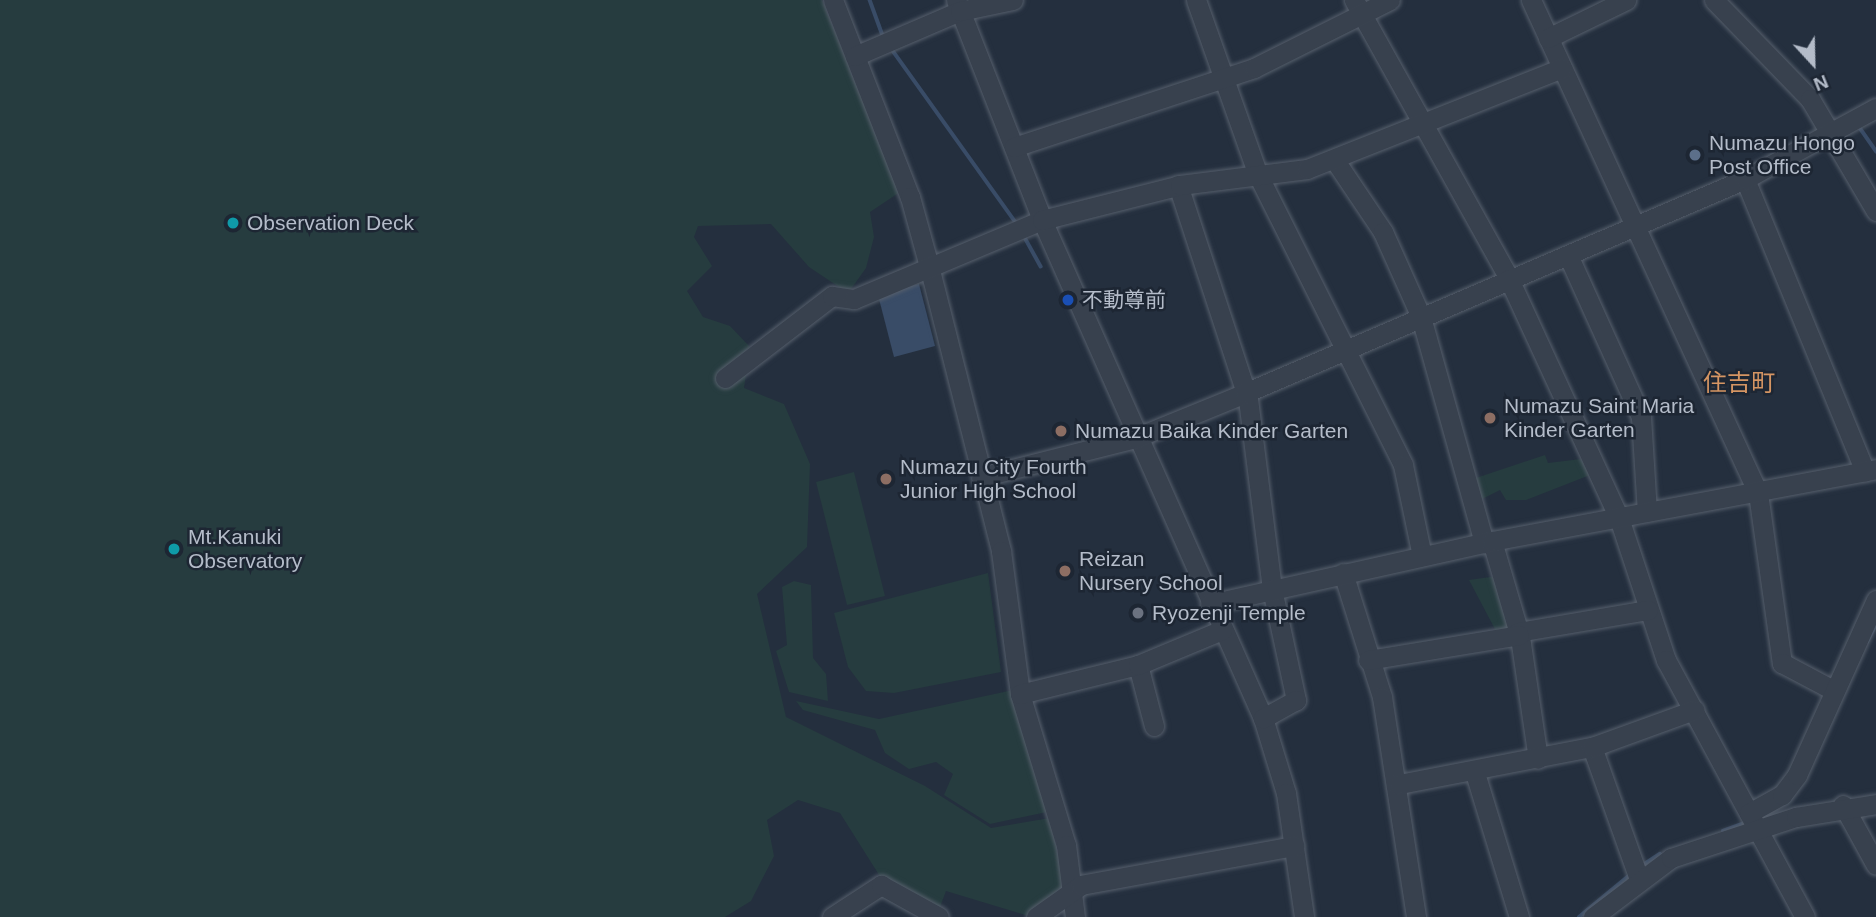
<!DOCTYPE html>
<meta charset="utf-8">
<style>
body{margin:0}
#map{position:relative;width:1876px;height:917px;overflow:hidden;background:#242f3e;font-family:Arial,"Noto Sans JP",sans-serif}
div>[style]{position:absolute}
.green>*{inset:0;background:#263c3f}
.water>*{inset:0;background:#394c67}
.stream>*{height:3.5px;margin:-1.75px;padding:0 1.75px;transform-origin:1.75px;border-radius:1.75px;background:#394c67}
.roads{filter:drop-shadow(0 0 2px #565f6c) drop-shadow(0 0 2px #565f6c)}
.minor>*{height:19px;margin:-9.5px;padding:0 9.5px;transform-origin:9.5px;border-radius:9.5px;background:#38414e}
.dots>*{width:19px;height:19px;translate:-50% -50%;box-sizing:border-box;border:4px solid #1d2633;border-radius:50%}
span{translate:-50% -50%;white-space:nowrap;text-align:center;line-height:1.15;-webkit-text-stroke:5px #1d2633;paint-order:stroke}
.poi-label{font-size:21px;color:#b4bcc9}
.left{translate:0 -50%;text-align:left}
.quarter-label{font-size:24px;color:#d59563}
.north{position:absolute;left:1778px;top:28px;width:70px;height:70px;-webkit-text-stroke:5px #1d2633;paint-order:stroke;rotate:158deg;font-size:19px;font-weight:700;line-height:28px;text-align:center;color:#b4bcc9}
.north::after{content:'';display:block;margin:auto;width:24px;height:32px;background:#b4bcc9;clip-path:polygon(50% 0,100% 100%,50% 72%,0 100%)}
</style>
<div id="map">
<div class="green">
<div style="clip-path:polygon(0 0,822px 0,900px 192px,870px 212px,874px 237px,866px 268px,851px 289px,842px 289px,809px 267px,771px 224px,698px 226px,694px 237px,712px 266px,687px 291px,703px 317px,730px 326px,750px 347px,744px 388px,784px 404px,810px 464px,807px 547px,757px 594px,786px 717px,925px 786px,991px 828px,1050px 818px,1065px 888px,1032px 917px,946px 891px,937px 915px,886px 886px,840px 813px,798px 800px,767px 820px,774px 856px,751px 901px,725px 917px,0 917px)"></div>
<div style="clip-path:polygon(1545px 455px,1548px 463px,1581px 459px,1590px 475px,1526px 500px,1506px 500px,1500px 490px,1476px 502px,1470px 480px)"></div>
<div style="clip-path:polygon(854px 472px,885px 596px,847px 605px,816px 482px)"></div>
<div style="clip-path:polygon(988px 573px,1001px 672px,894px 693px,866px 691px,848px 667px,834px 613px)"></div>
<div style="clip-path:polygon(1497px 576px,1515px 629px,1497px 633px,1469px 580px)"></div>
<div style="clip-path:polygon(794px 581px,811px 585px,813px 658px,826px 674px,828px 701px,789px 692px,776px 651px,787px 645px,782px 587px)"></div>
<div style="clip-path:polygon(1013px 690px,1047px 812px,990px 824px,944px 795px,953px 774px,936px 762px,909px 769px,885px 753px,875px 730px,803px 710px,796px 701px,879px 719px)"></div>
</div>
<div class="water">
<div style="clip-path:polygon(919px 284px,935px 346px,894px 357px,878px 295px)"></div>
</div>
<div class="stream">
<div style="left:870px;top:0;width:38px;rotate:70deg"></div>
<div style="left:891px;top:48px;width:216px;rotate:54.4deg"></div>
<div style="left:1858px;top:125px;width:32px;rotate:55deg"></div>
<div style="left:1023px;top:234px;width:37px;rotate:61deg"></div>
<div style="left:1867px;top:642px;width:20px;rotate:-63deg"></div>
<div style="left:1723px;top:831px;width:23px;rotate:-20deg"></div>
<div style="left:1643px;top:865px;width:20px;rotate:-33deg"></div>
<div style="left:1579px;top:917px;width:67px;rotate:-39.6deg"></div>
</div>
<div class="roads">
<div class="minor">
<div style="left:833px;top:0;width:212px;rotate:68.7deg"></div>
<div style="left:910px;top:197px;width:72px;rotate:74.6deg"></div>
<div style="left:929px;top:266px;width:294px;rotate:75.8deg"></div>
<div style="left:1001px;top:551px;width:144px;rotate:82.4deg"></div>
<div style="left:1020px;top:694px;width:158px;rotate:73.1deg"></div>
<div style="left:1066px;top:845px;width:73px;rotate:82.9deg"></div>
<div style="left:956px;top:0;width:236px;rotate:68.6deg"></div>
<div style="left:1042px;top:220px;width:545px;rotate:66.07deg"></div>
<div style="left:1263px;top:718px;width:78px;rotate:73deg"></div>
<div style="left:1286px;top:793px;width:125px;rotate:81.7deg"></div>
<div style="left:1196px;top:0;width:186px;rotate:70.5deg"></div>
<div style="left:1258px;top:175px;width:324px;rotate:63.4deg"></div>
<div style="left:1403px;top:465px;width:93px;rotate:78.2deg"></div>
<div style="left:1354px;top:0;width:319px;rotate:60.9deg"></div>
<div style="left:1509px;top:279px;width:263px;rotate:65.3deg"></div>
<div style="left:1619px;top:518px;width:150px;rotate:71.7deg"></div>
<div style="left:1666px;top:660px;width:292px;rotate:61.6deg"></div>
<div style="left:1531px;top:0;width:543px;rotate:65.28deg"></div>
<div style="left:1758px;top:493px;width:172px;rotate:82deg"></div>
<div style="left:1782px;top:663px;width:58px;rotate:27.9deg"></div>
<div style="left:1714px;top:0;width:138px;rotate:45.9deg"></div>
<div style="left:1810px;top:99px;width:130px;rotate:59.5deg"></div>
<div style="left:1548px;top:38px;width:87px;rotate:-26deg"></div>
<div style="left:855px;top:56px;width:114px;rotate:-23.2deg"></div>
<div style="left:960px;top:11px;width:54px;rotate:-11.7deg"></div>
<div style="left:1014px;top:147px;width:253px;rotate:-18.2deg"></div>
<div style="left:1254px;top:68px;width:152px;rotate:-26.6deg"></div>
<div style="left:1334px;top:159px;width:88px;rotate:56.1deg"></div>
<div style="left:1383px;top:232px;width:93px;rotate:65.9deg"></div>
<div style="left:1421px;top:317px;width:235px;rotate:74.4deg"></div>
<div style="left:1745px;top:179px;width:316px;rotate:67.7deg"></div>
<div style="left:1178px;top:185px;width:225px;rotate:71.9deg"></div>
<div style="left:1248px;top:399px;width:192px;rotate:82.8deg"></div>
<div style="left:1272px;top:589px;width:114px;rotate:77.8deg"></div>
<div style="left:1296px;top:700px;width:38px;rotate:151deg"></div>
<div style="left:1568px;top:255px;width:178px;rotate:65.7deg"></div>
<div style="left:1641px;top:417px;width:95px;rotate:86.4deg"></div>
<div style="left:725px;top:378px;width:135px;rotate:-37.5deg"></div>
<div style="left:832px;top:296px;width:22px;rotate:8deg"></div>
<div style="left:854px;top:299px;width:204px;rotate:-22.8deg"></div>
<div style="left:1042px;top:220px;width:142px;rotate:-14.2deg"></div>
<div style="left:1180px;top:185px;width:128px;rotate:-7.2deg"></div>
<div style="left:1307px;top:169px;width:274px;rotate:-21.6deg"></div>
<div style="left:981px;top:477px;width:159px;rotate:-14.2deg"></div>
<div style="left:1135px;top:438px;width:119px;rotate:-22.2deg"></div>
<div style="left:1245px;top:393px;width:544px;rotate:-23.17deg"></div>
<div style="left:1745px;top:179px;width:149px;rotate:-28.5deg"></div>
<div style="left:1492px;top:541px;width:100px;rotate:73.7deg"></div>
<div style="left:1520px;top:637px;width:123px;rotate:81.6deg"></div>
<div style="left:1343px;top:573px;width:130px;rotate:72.5deg"></div>
<div style="left:1382px;top:697px;width:223px;rotate:81.2deg"></div>
<div style="left:1210px;top:604px;width:289px;rotate:-12.6deg"></div>
<div style="left:1492px;top:541px;width:391px;rotate:-10.6deg"></div>
<div style="left:1518px;top:632px;width:132px;rotate:-9.6deg"></div>
<div style="left:1368px;top:660px;width:153px;rotate:-9.4deg"></div>
<div style="left:1138px;top:665px;width:63px;rotate:75.3deg"></div>
<div style="left:1020px;top:694px;width:122px;rotate:-13.8deg"></div>
<div style="left:1138px;top:665px;width:91px;rotate:-22.6deg"></div>
<div style="left:1592px;top:747px;width:140px;rotate:70.4deg"></div>
<div style="left:1475px;top:773px;width:151px;rotate:73deg"></div>
<div style="left:1399px;top:784px;width:197px;rotate:-10.9deg"></div>
<div style="left:1592px;top:747px;width:109px;rotate:-19.9deg"></div>
<div style="left:1843px;top:805px;width:68px;rotate:61.2deg"></div>
<div style="left:1749px;top:813px;width:38px;rotate:-29deg"></div>
<div style="left:1782px;top:795px;width:25px;rotate:-53deg"></div>
<div style="left:1797px;top:775px;width:192px;rotate:-65.7deg"></div>
<div style="left:832px;top:917px;width:59px;rotate:-33.1deg"></div>
<div style="left:881px;top:885px;width:66px;rotate:28.9deg"></div>
<div style="left:1036px;top:917px;width:55px;rotate:-35.4deg"></div>
<div style="left:1081px;top:885px;width:217px;rotate:-10.4deg"></div>
<div style="left:1593px;top:917px;width:98px;rotate:-37.1deg"></div>
<div style="left:1671px;top:858px;width:132px;rotate:-18.2deg"></div>
<div style="left:1796px;top:817px;width:81px;rotate:-9.2deg"></div>
</div>
</div>
<div class="dots">
<div style="left:1695px;top:155px;background:#5c6f8a"></div>
<div style="left:233px;top:223px;background:#0f9aa8"></div>
<div style="left:1068px;top:300px;background:#1a4fb4"></div>
<div style="left:1490px;top:418px;background:#8d6e63"></div>
<div style="left:1061px;top:431px;background:#8d6e63"></div>
<div style="left:886px;top:479px;background:#8d6e63"></div>
<div style="left:174px;top:549px;background:#0f9aa8"></div>
<div style="left:1065px;top:571px;background:#8d6e63"></div>
<div style="left:1138px;top:613px;background:#6b7280"></div>
</div>
<div class="poi-label">
<span class="left" style="left:1709px;top:155px">Numazu Hongo<br>Post Office</span>
<span class="left" style="left:247px;top:223px">Observation Deck</span>
<span class="left" style="left:1082px;top:300px">不動尊前</span>
<span class="left" style="left:1504px;top:418px">Numazu Saint Maria<br>Kinder Garten</span>
<span class="left" style="left:1075px;top:431px">Numazu Baika Kinder Garten</span>
<span class="left" style="left:900px;top:479px">Numazu City Fourth<br>Junior High School</span>
<span class="left" style="left:188px;top:549px">Mt.Kanuki<br>Observatory</span>
<span class="left" style="left:1079px;top:571px">Reizan<br>Nursery School</span>
<span class="left" style="left:1152px;top:613px">Ryozenji Temple</span>
</div>
<div class="quarter-label">
<span style="left:1739px;top:383px">住吉町</span>
</div>
<div class="north">N</div>
</div>
